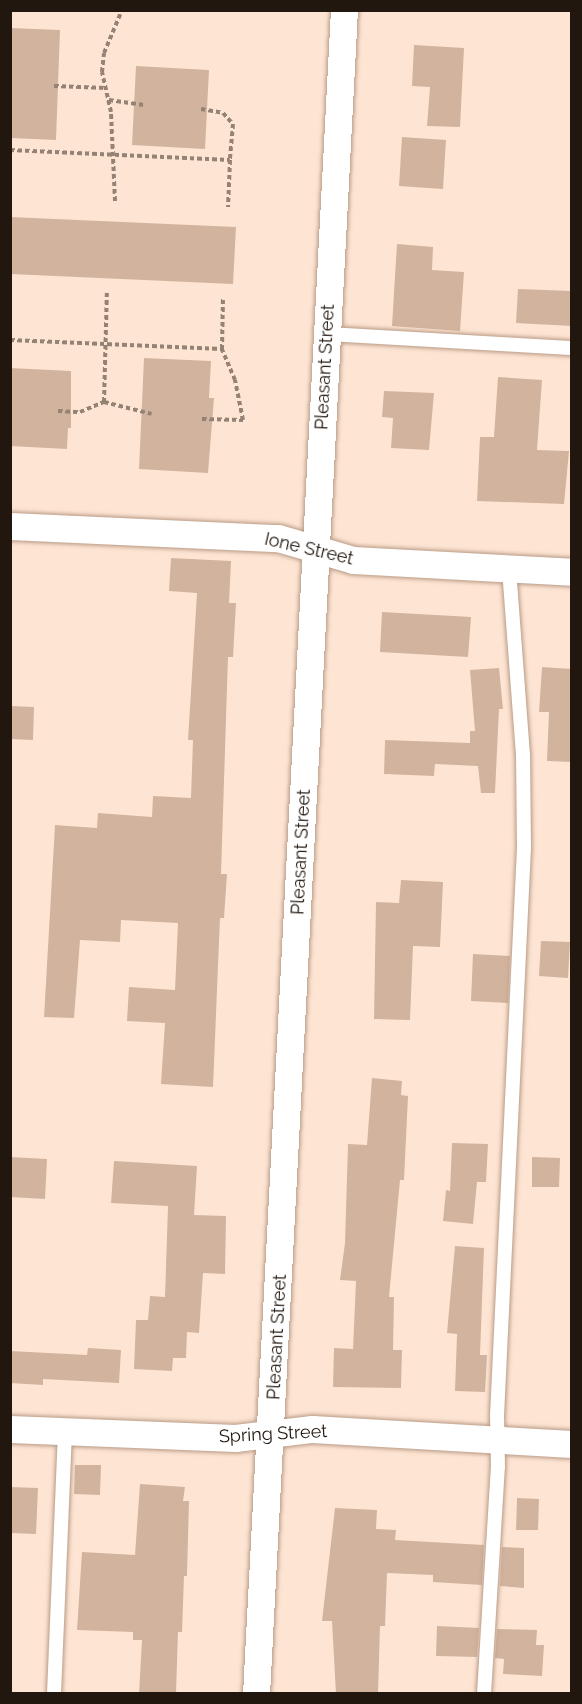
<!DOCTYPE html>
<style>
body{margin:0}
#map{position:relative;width:582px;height:1704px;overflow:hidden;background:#fee5d3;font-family:Raleway,sans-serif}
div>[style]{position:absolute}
.building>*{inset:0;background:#d2b49e}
.path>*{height:4px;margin-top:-2px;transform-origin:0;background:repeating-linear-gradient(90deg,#948274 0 4.5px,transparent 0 7.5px)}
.roads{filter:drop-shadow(0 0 2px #b99b86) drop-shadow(0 0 2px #b99b86)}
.lane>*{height:14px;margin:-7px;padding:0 7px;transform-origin:7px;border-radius:7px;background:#fff}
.street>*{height:27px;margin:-13.5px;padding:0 13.5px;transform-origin:13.5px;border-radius:13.5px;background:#fff}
span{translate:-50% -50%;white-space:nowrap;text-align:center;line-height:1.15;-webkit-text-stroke:6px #fff;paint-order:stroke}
.street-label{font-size:18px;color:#22170f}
.frame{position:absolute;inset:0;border:12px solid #22170f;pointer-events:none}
</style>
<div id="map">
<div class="building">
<div style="clip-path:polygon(10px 28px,60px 30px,56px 140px,10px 138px)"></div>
<div style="clip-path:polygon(414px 45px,464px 48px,460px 127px,427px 126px,430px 87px,412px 86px)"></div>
<div style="clip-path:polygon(136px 66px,209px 70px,205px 149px,132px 145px)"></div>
<div style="clip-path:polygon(402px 137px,446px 140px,443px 189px,399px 186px)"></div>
<div style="clip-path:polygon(10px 217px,236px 227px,233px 284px,10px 274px)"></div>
<div style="clip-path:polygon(397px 244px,433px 247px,432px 270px,464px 272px,460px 331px,392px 326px)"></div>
<div style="clip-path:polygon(518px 289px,572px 291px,572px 326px,516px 323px)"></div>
<div style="clip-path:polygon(144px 358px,211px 361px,209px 398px,214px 398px,208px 473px,139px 469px)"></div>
<div style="clip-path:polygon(10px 368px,71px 371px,71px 428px,68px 428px,67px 449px,10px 446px)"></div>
<div style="clip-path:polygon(498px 377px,542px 380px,537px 450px,569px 451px,564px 504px,477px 501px,480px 437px,494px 437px)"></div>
<div style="clip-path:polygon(384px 391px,434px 393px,429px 450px,391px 448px,393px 418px,382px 417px)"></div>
<div style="clip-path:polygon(171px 558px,231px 561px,229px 603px,236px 603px,233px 657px,228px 657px,221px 874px,227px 874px,224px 918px,220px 918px,213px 1087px,161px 1084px,165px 1023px,127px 1021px,129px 987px,175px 990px,178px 923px,121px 920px,120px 942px,80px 940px,74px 1018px,44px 1017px,55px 825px,97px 828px,98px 813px,152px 817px,153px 796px,191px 798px,193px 740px,188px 740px,197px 593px,169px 591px)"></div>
<div style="clip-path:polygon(382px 612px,471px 617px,468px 657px,380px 652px)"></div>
<div style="clip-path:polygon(542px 667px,572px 669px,572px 762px,547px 761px,549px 712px,539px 712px)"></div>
<div style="clip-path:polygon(499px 668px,503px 709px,499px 709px,495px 793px,481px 793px,478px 766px,435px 764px,434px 776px,384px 774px,385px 740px,470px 743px,470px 731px,475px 731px,470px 670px)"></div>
<div style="clip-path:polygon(10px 706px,34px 707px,33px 740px,10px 739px)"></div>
<div style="clip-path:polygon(401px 880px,443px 882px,440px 947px,413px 946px,410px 1020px,374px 1019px,376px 902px,399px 903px)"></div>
<div style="clip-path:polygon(541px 941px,570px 942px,568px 978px,539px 976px)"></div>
<div style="clip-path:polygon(473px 954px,510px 956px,508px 1003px,471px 1001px)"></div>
<div style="clip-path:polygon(372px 1078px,402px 1081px,401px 1095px,408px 1096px,404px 1180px,400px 1180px,389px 1297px,394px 1297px,393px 1350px,402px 1350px,401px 1388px,333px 1387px,334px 1348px,353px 1349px,356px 1281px,340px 1280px,345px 1243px,348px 1144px,367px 1145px)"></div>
<div style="clip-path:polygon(452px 1143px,488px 1144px,486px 1182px,477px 1182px,473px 1224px,443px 1221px,446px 1190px,450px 1191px)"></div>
<div style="clip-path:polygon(10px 1157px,47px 1159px,45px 1199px,10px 1197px)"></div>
<div style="clip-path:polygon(532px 1157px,560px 1158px,559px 1187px,532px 1187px)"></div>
<div style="clip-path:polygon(114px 1161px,197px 1166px,194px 1215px,226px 1216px,225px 1274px,203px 1273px,199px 1333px,187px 1332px,186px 1358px,173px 1358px,172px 1371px,134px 1369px,136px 1320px,148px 1320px,150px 1296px,165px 1297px,168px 1206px,111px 1203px)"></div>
<div style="clip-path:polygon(455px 1246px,484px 1248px,480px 1355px,487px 1355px,485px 1392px,455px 1391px,457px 1334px,447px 1333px)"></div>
<div style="clip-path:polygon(88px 1348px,121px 1350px,119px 1383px,43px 1379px,43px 1385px,10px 1383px,10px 1351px,87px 1355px)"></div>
<div style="clip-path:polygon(75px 1465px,101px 1465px,100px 1495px,74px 1494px)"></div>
<div style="clip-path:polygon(140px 1484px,185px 1487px,183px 1501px,189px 1501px,187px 1576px,184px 1576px,182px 1632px,178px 1632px,176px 1694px,139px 1694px,142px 1640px,133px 1640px,133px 1632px,77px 1630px,82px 1552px,135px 1555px)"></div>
<div style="clip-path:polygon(10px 1487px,38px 1488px,36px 1534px,10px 1533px)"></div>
<div style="clip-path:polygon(517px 1498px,539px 1499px,538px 1530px,516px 1530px)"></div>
<div style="clip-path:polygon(335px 1508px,377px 1510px,376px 1529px,396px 1530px,395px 1540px,484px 1545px,482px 1585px,433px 1582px,433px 1575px,387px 1573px,385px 1626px,380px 1626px,378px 1694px,336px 1694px,332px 1621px,322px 1621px)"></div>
<div style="clip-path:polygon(502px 1547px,524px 1548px,524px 1588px,500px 1586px)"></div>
<div style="clip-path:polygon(437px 1626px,479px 1628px,477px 1657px,436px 1656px)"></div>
<div style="clip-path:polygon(497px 1629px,537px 1630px,536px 1645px,544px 1645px,542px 1676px,503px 1674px,504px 1659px,495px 1658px)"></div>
</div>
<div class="path">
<div style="left:54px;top:86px;width:52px;rotate:2.2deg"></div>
<div style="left:109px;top:100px;width:37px;rotate:8deg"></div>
<div style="left:201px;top:109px;width:22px;rotate:10deg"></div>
<div style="left:223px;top:113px;width:15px;rotate:48deg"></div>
<div style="left:233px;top:124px;width:36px;rotate:95deg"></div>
<div style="left:10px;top:150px;width:220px;rotate:2.6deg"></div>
<div style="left:230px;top:160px;width:47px;rotate:92.4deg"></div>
<div style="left:115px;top:201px;width:89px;rotate:-92.6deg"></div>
<div style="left:111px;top:112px;width:41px;rotate:-102.7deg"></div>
<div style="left:102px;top:72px;width:19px;rotate:-84deg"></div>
<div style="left:104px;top:53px;width:47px;rotate:-67.3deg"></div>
<div style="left:10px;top:340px;width:212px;rotate:2.4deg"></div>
<div style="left:104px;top:402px;width:49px;rotate:14deg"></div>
<div style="left:58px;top:411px;width:22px;rotate:3deg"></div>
<div style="left:80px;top:412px;width:26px;rotate:-23deg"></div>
<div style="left:104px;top:402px;width:112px;rotate:-88.5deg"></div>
<div style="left:202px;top:419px;width:41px;rotate:1.4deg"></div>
<div style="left:243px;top:420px;width:41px;rotate:-101.3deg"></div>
<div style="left:235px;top:380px;width:34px;rotate:-113deg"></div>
<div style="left:222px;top:349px;width:51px;rotate:-88.9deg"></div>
</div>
<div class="roads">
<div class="lane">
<div style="left:326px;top:334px;width:246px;rotate:3.3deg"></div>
<div style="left:54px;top:1694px;width:263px;rotate:-87.6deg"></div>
<div style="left:484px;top:1694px;width:227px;rotate:-86.5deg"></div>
<div style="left:498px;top:1467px;width:51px;rotate:-91.1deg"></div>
<div style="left:497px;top:1416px;width:569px;rotate:-87.28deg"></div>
<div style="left:524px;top:848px;width:93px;rotate:-90.6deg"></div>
<div style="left:523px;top:755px;width:187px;rotate:-94.3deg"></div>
</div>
<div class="street">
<div style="left:10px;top:526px;width:268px;rotate:2.6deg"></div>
<div style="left:278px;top:538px;width:78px;rotate:16.3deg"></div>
<div style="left:353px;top:560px;width:219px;rotate:3.1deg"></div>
<div style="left:10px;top:1429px;width:225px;rotate:2.3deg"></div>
<div style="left:235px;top:1438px;width:78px;rotate:-6.7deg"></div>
<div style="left:312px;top:1429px;width:260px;rotate:3.3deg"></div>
<div style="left:256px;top:1694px;width:1686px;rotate:-87.01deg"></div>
</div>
</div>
<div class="street-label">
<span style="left:325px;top:367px;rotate:-87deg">Pleasant Street</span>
<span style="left:309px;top:549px;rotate:13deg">Ione Street</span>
<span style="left:301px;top:852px;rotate:-87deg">Pleasant Street</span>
<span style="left:277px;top:1337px;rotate:-87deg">Pleasant Street</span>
<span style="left:273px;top:1434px;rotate:-3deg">Spring Street</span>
</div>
<div class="frame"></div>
</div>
